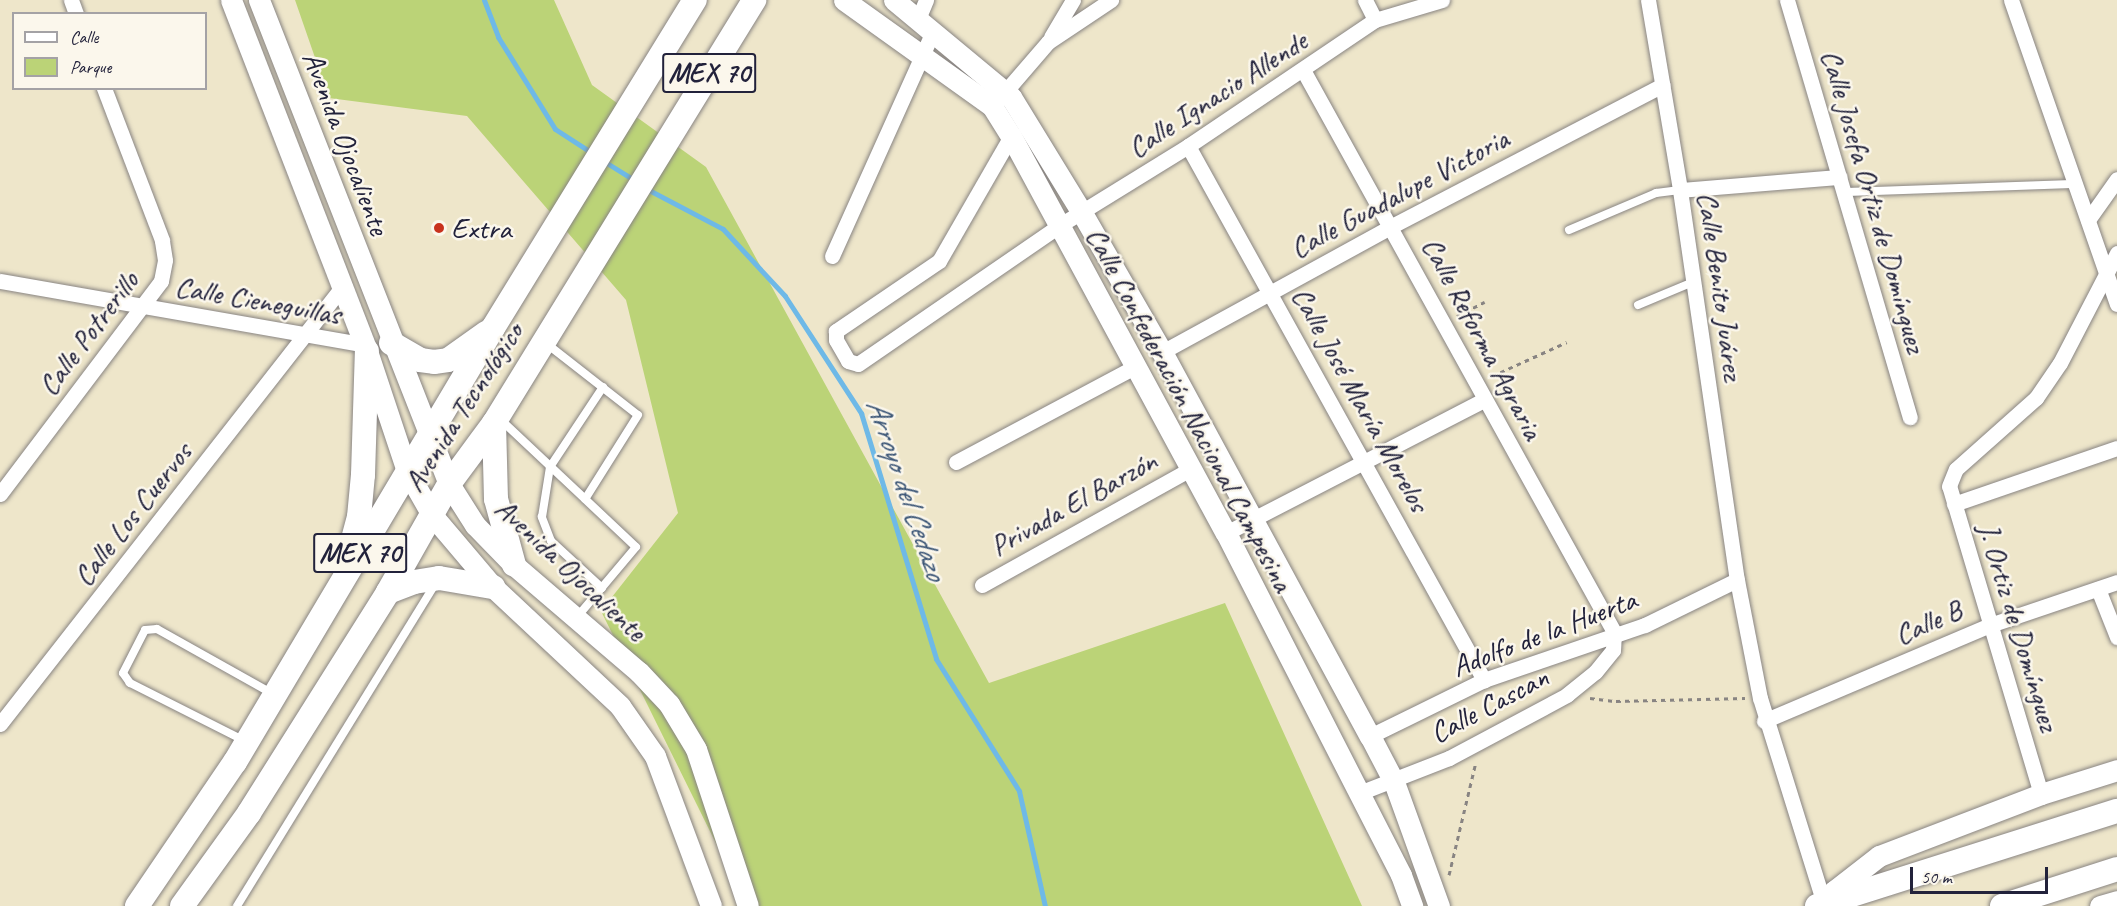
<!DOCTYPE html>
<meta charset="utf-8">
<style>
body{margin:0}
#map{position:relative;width:2117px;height:906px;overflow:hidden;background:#eee6ca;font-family:Caveat,sans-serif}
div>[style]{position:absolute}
.green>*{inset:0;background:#bbd377}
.stream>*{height:5px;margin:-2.5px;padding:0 2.5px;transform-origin:2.5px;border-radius:2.5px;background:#6eb9e7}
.path>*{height:3px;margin-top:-1.5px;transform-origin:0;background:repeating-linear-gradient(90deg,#888482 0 4.5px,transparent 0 9px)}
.roads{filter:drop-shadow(0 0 2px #888482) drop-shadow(0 0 2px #888482)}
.lane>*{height:8px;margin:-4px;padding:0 4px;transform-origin:4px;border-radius:4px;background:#fff}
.street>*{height:15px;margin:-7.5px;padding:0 7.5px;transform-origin:7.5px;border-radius:7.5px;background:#fff}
.secondary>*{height:21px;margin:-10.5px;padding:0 10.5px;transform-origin:10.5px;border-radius:10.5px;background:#fff}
.primary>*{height:24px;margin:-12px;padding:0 12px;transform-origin:12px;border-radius:12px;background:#fff}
.dots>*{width:16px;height:16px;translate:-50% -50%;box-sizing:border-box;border:3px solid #fbf7ec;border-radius:50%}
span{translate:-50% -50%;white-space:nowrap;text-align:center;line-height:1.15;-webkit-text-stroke:5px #fbf7ec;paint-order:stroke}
.shield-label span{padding:2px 4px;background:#fbf7ec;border:2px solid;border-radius:4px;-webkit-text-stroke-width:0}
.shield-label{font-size:28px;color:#22223b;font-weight:700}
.street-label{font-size:30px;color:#22223b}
.poi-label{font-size:30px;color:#22223b}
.left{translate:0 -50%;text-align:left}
.water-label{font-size:32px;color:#3d5777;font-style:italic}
.legend{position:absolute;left:12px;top:12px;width:195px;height:78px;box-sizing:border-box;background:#fbf7ec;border:2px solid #a4a2a5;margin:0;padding:8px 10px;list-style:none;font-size:18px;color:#22223b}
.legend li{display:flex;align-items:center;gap:12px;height:30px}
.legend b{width:30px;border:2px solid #a4a2a5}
.scale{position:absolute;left:1910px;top:867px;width:138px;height:27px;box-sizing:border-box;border:3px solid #22223b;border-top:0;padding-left:8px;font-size:18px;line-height:21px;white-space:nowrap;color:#22223b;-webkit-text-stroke:4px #fbf7ec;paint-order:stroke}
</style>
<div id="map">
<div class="green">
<div style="clip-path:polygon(295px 0,554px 0,592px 85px,706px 167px,989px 683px,1225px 603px,1362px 906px,747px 906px,601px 611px,678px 513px,626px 300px,467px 116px,329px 98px)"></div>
</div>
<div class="stream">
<div style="left:484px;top:0;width:40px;rotate:69deg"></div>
<div style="left:498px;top:37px;width:108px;rotate:58.2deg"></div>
<div style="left:555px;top:129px;width:44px;rotate:33deg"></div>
<div style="left:602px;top:160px;width:39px;rotate:32deg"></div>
<div style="left:645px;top:188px;width:88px;rotate:27.7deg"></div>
<div style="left:723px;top:229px;width:91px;rotate:47.2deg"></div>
<div style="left:785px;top:296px;width:140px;rotate:57deg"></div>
<div style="left:861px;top:413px;width:257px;rotate:73deg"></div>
<div style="left:936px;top:659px;width:156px;rotate:57.8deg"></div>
<div style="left:1019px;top:791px;width:118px;rotate:77.3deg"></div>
</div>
<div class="path">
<div style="left:1457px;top:316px;width:31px;rotate:-27deg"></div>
<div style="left:1492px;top:376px;width:82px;rotate:-24.4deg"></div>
<div style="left:1590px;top:698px;width:26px;rotate:7deg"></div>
<div style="left:1616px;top:701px;width:129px;rotate:-1.3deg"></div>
<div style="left:1449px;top:875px;width:116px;rotate:-76.6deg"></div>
</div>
<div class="roads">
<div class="lane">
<div style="left:1844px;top:192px;width:231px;rotate:-2deg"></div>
<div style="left:1569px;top:230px;width:95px;rotate:-23deg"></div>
<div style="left:1656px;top:193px;width:24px;rotate:-7deg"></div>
<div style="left:1638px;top:305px;width:60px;rotate:-22.7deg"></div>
<div style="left:547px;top:344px;width:115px;rotate:38deg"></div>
<div style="left:638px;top:415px;width:99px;rotate:122.2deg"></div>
<div style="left:585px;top:499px;width:70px;rotate:43.3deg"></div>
<div style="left:636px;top:547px;width:92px;rotate:130.1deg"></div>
<div style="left:501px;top:420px;width:115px;rotate:43.2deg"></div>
<div style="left:602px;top:588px;width:69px;rotate:-137.3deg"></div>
<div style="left:551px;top:541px;width:26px;rotate:-111deg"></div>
<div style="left:542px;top:517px;width:51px;rotate:-80.9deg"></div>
<div style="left:550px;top:467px;width:96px;rotate:-56.5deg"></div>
<div style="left:243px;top:740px;width:127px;rotate:-153.2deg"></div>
<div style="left:130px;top:683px;width:12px;rotate:-125deg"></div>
<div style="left:123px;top:673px;width:48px;rotate:-62.9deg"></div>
<div style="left:145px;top:630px;width:12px;rotate:-5deg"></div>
<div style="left:157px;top:629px;width:131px;rotate:29.3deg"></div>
<div style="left:237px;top:906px;width:379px;rotate:-58.4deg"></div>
</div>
<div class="street">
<div style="left:71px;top:0;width:15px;rotate:70deg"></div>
<div style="left:1365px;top:0;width:22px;rotate:63deg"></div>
<div style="left:1648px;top:0;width:193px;rotate:80.4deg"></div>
<div style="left:1680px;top:190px;width:394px;rotate:81.7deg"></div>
<div style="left:1737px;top:580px;width:120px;rotate:79deg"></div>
<div style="left:1760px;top:698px;width:216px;rotate:72.7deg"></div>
<div style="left:1787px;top:0;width:435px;rotate:73.6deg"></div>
<div style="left:2011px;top:0;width:322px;rotate:70.8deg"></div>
<div style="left:918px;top:19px;width:21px;rotate:-67deg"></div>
<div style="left:1051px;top:37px;width:43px;rotate:-59.3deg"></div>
<div style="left:1303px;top:70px;width:642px;rotate:61.04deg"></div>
<div style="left:1614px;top:632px;width:18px;rotate:93deg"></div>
<div style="left:1613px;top:650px;width:28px;rotate:129deg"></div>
<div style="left:1595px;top:672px;width:36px;rotate:141deg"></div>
<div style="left:1567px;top:695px;width:134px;rotate:151.9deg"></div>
<div style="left:1449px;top:758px;width:97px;rotate:158.7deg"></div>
<div style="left:998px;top:100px;width:77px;rotate:-49.2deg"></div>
<div style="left:1048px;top:42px;width:76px;rotate:-33.7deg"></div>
<div style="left:1011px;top:136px;width:144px;rotate:119.9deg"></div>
<div style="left:939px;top:261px;width:125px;rotate:145.8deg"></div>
<div style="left:836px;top:331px;width:9px;rotate:90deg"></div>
<div style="left:836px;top:340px;width:24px;rotate:60deg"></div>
<div style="left:848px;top:361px;width:10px;rotate:17deg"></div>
<div style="left:858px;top:364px;width:242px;rotate:-34.5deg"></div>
<div style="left:1057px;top:227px;width:154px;rotate:-31.7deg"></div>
<div style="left:1188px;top:146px;width:225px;rotate:-34deg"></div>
<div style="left:1375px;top:20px;width:70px;rotate:-16.6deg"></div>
<div style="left:1188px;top:146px;width:611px;rotate:61deg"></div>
<div style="left:1680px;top:190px;width:160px;rotate:-4.7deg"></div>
<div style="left:2088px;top:220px;width:50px;rotate:-54.7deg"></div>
<div style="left:832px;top:256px;width:247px;rotate:-65.8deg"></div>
<div style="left:0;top:281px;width:371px;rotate:9.9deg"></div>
<div style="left:1162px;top:352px;width:262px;rotate:-28.7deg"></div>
<div style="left:1392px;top:226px;width:305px;rotate:-27.5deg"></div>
<div style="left:956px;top:462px;width:203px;rotate:-28deg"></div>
<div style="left:0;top:494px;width:267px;rotate:-52.9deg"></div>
<div style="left:161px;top:281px;width:21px;rotate:-79deg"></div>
<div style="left:165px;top:260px;width:20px;rotate:-99deg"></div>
<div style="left:162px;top:240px;width:163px;rotate:-110.9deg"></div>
<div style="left:1954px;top:504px;width:172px;rotate:-19deg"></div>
<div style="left:1226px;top:533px;width:290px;rotate:-27.3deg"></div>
<div style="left:982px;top:585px;width:238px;rotate:-29.1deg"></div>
<div style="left:2098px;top:589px;width:52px;rotate:68.4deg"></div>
<div style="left:1764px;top:721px;width:246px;rotate:-23deg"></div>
<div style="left:1990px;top:625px;width:134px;rotate:-18.7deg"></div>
<div style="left:0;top:724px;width:556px;rotate:-51.94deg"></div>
<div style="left:1370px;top:736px;width:127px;rotate:-26.2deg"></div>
<div style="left:1484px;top:680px;width:170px;rotate:-18.9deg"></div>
<div style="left:1645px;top:625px;width:102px;rotate:-26.1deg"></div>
<div style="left:2041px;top:794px;width:321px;rotate:-106.6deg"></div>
<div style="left:1949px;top:486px;width:18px;rotate:-68deg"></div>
<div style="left:1956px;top:469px;width:107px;rotate:-41.6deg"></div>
<div style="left:2036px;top:398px;width:42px;rotate:-55.6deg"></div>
<div style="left:2060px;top:363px;width:124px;rotate:-62.6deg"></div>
</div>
<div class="secondary">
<div style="left:231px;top:0;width:376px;rotate:68.8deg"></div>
<div style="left:367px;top:351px;width:126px;rotate:71.6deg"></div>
<div style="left:407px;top:471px;width:51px;rotate:60.4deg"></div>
<div style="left:432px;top:515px;width:94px;rotate:49.7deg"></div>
<div style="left:493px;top:587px;width:174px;rotate:43.1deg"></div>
<div style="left:620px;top:706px;width:61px;rotate:55deg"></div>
<div style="left:655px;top:756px;width:160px;rotate:69.5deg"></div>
<div style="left:259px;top:0;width:520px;rotate:68.57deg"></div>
<div style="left:449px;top:484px;width:49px;rotate:57.6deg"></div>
<div style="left:475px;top:525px;width:56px;rotate:45.7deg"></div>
<div style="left:514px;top:565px;width:165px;rotate:40.6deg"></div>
<div style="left:639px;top:672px;width:44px;rotate:46.8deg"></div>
<div style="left:669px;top:704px;width:52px;rotate:59deg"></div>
<div style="left:696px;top:749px;width:165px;rotate:71.7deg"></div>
<div style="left:844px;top:0;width:182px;rotate:35.6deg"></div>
<div style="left:992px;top:106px;width:36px;rotate:58deg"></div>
<div style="left:1011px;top:136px;width:451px;rotate:61.6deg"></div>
<div style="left:1226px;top:533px;width:384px;rotate:62.9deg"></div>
<div style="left:1401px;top:875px;width:33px;rotate:70deg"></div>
<div style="left:894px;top:0;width:152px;rotate:39.7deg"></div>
<div style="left:1011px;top:97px;width:136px;rotate:58.5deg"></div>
<div style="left:1082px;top:213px;width:160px;rotate:60.1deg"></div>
<div style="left:1162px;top:352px;width:437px;rotate:61.6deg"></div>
<div style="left:1370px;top:736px;width:52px;rotate:62.4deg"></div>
<div style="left:1394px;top:782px;width:132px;rotate:70.1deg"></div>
<div style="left:1829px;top:902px;width:12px;rotate:-66deg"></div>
<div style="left:1834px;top:891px;width:57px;rotate:-37.9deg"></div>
<div style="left:1879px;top:856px;width:173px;rotate:-20.9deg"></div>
<div style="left:2041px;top:794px;width:80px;rotate:-17.5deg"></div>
<div style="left:2100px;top:906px;width:18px;rotate:-16deg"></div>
</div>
<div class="primary">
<div style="left:391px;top:343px;width:34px;rotate:30deg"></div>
<div style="left:420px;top:360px;width:14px;rotate:8deg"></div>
<div style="left:434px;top:362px;width:14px;rotate:-8deg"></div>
<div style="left:448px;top:360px;width:47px;rotate:-35.4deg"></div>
<div style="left:494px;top:423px;width:76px;rotate:88.5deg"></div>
<div style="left:496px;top:499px;width:68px;rotate:74.7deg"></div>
<div style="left:349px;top:554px;width:38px;rotate:-75deg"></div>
<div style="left:359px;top:517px;width:42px;rotate:-84.6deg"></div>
<div style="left:363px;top:475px;width:124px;rotate:-88.2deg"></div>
<div style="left:388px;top:592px;width:28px;rotate:-21deg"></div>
<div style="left:414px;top:582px;width:25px;rotate:-9deg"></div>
<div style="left:439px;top:578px;width:55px;rotate:9.5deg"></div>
<div style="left:137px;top:906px;width:174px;rotate:-55.8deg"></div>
<div style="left:235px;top:762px;width:505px;rotate:-59.27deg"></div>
<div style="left:493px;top:328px;width:385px;rotate:-58.4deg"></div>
<div style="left:182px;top:906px;width:115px;rotate:-54.2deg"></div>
<div style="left:249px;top:813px;width:261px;rotate:-57.8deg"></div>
<div style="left:388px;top:592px;width:124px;rotate:-60.5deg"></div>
<div style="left:449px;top:484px;width:76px;rotate:-53.6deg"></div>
<div style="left:494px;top:423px;width:497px;rotate:-58.4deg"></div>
<div style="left:1817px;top:906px;width:315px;rotate:-17.6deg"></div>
<div style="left:2002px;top:906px;width:121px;rotate:-17.8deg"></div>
</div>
</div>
<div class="dots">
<div style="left:439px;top:228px;background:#c8321e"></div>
</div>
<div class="shield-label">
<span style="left:709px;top:73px">MEX 70</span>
<span style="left:360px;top:553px">MEX 70</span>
</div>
<div class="street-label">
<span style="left:1217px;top:94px;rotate:-33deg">Calle Ignacio Allende</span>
<span style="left:346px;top:143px;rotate:69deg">Avenida Ojocaliente</span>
<span style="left:1399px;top:193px;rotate:-28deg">Calle Guadalupe Victoria</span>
<span style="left:1874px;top:201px;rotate:74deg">Calle Josefa Ortiz de Domínguez</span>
<span style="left:1721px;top:286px;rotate:82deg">Calle Benito Juárez</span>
<span style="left:258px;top:300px;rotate:10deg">Calle Cieneguillas</span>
<span style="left:88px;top:333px;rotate:-53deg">Calle Potrerillo</span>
<span style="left:1483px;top:338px;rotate:62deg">Calle Reforma Agraria</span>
<span style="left:1361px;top:399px;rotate:61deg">Calle José María Morelos</span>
<span style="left:463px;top:407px;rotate:-57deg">Avenida Tecnológico</span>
<span style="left:1190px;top:409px;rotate:62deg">Calle Confederación Nacional Campesina</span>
<span style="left:1073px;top:503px;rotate:-29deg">Privada El Barzón</span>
<span style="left:132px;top:514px;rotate:-52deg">Calle Los Cuervos</span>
<span style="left:571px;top:569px;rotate:43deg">Avenida Ojocaliente</span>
<span style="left:1928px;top:622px;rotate:-23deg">Calle B</span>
<span style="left:2019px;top:627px;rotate:73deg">J. Ortiz de Domínguez</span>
<span style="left:1544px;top:633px;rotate:-21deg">Adolfo de la Huerta</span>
<span style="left:1489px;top:705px;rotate:-28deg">Calle Cascan</span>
</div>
<div class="poi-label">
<span class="left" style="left:451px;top:228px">Extra</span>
</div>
<div class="water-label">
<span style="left:906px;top:489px;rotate:71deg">Arroyo del Cedazo</span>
</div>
<ul class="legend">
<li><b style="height:8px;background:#fff"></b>Calle</li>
<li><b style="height:16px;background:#bbd377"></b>Parque</li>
</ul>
<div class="scale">50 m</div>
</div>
